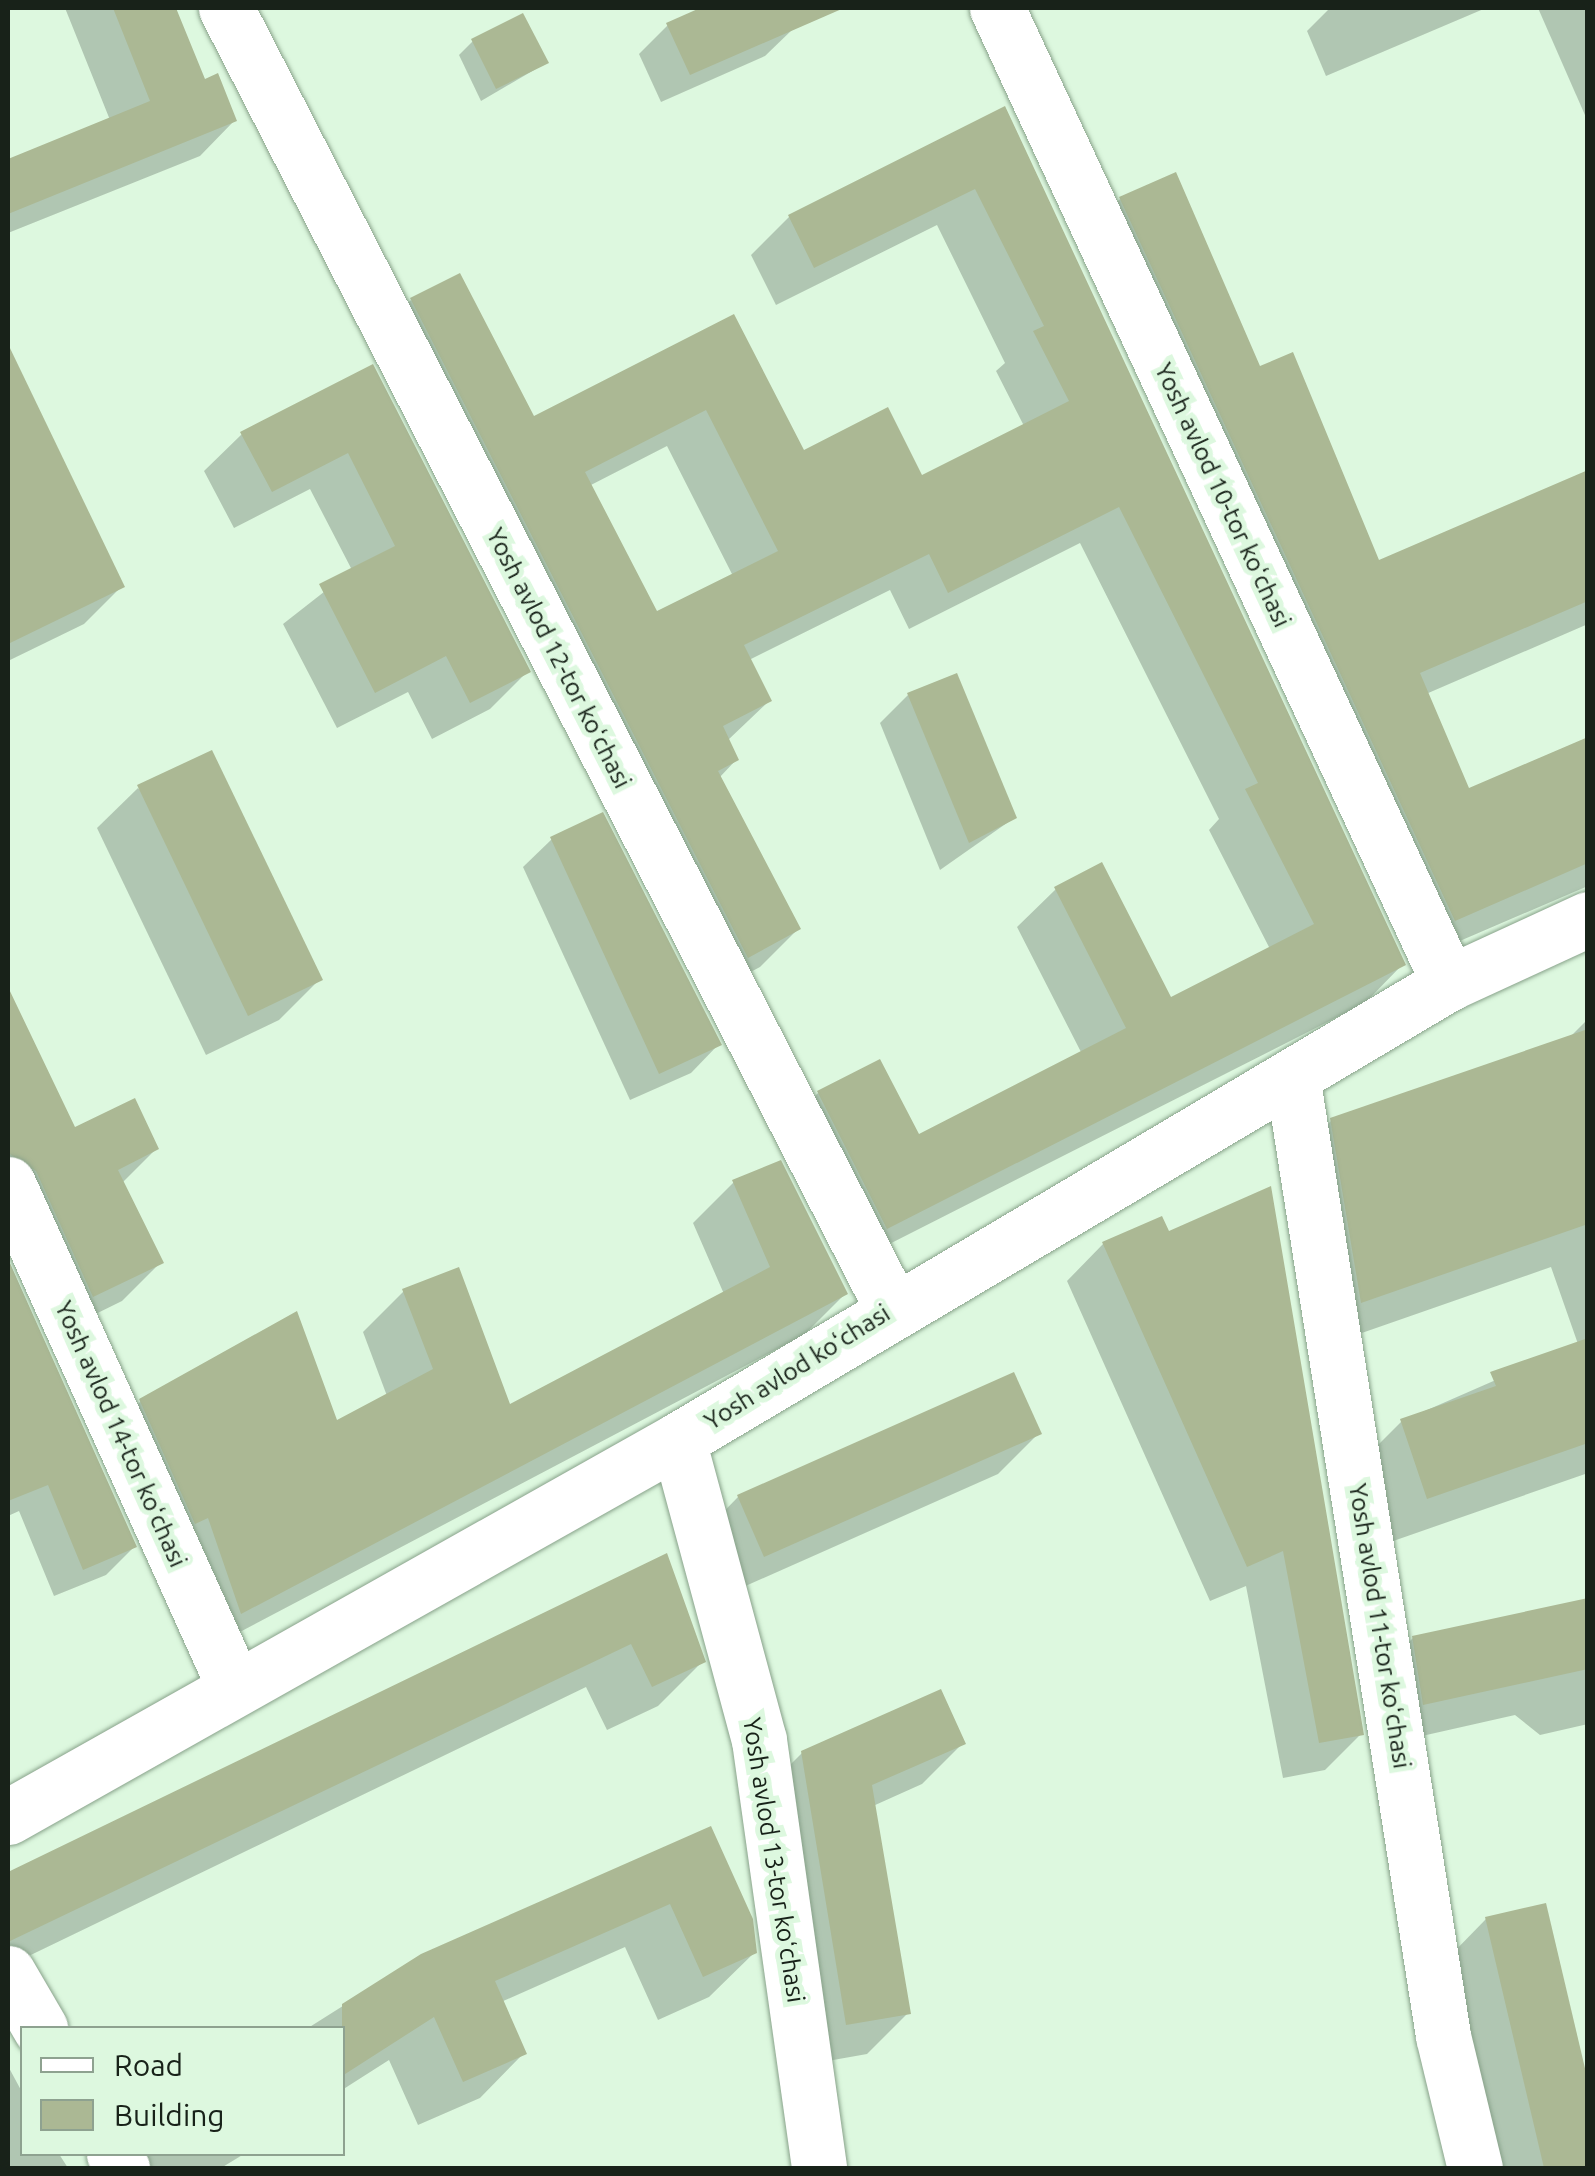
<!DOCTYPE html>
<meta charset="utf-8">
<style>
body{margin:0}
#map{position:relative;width:1595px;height:2176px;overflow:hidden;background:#ddf8df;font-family:Ubuntu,sans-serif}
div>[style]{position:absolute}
.shadow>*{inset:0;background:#0003}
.building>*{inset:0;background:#abb894}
.roads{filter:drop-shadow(0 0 2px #88a28a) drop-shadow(0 0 2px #88a28a)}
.minor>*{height:55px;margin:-27.5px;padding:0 27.5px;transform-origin:27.5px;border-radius:27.5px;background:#fff}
span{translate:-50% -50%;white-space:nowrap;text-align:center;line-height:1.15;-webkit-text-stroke:10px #ddf8df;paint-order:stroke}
.street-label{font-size:25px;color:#182219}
.frame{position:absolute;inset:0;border:10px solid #182219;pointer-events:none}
.legend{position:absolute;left:20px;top:2026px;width:325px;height:130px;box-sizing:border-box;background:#ddf8df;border:2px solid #8ea290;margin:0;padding:12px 18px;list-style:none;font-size:30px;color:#182219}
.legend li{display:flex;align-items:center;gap:20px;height:50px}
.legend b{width:50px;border:2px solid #8ea290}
</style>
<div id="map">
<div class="shadow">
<div style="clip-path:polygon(65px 8px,173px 8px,203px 82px,234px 121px,200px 156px,8px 233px,8px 161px,110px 120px)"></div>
<div style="clip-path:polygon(706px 8px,785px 8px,794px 28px,765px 56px,661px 102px,639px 54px,668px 25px)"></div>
<div style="clip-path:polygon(1330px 8px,1486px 8px,1326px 76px,1307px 31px)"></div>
<div style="clip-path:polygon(1538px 8px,1588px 8px,1588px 122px)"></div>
<div style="clip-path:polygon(473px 41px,546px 63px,481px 101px,459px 55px)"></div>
<div style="clip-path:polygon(evenodd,1004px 110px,1403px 964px,1365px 1003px,848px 1265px,780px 1131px,818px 1093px,918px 1137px,1082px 1054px,1017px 927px,1056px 889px,1170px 1000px,1270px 949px,1209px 830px,1219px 819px,1080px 543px,909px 629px,890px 590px,749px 660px,769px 701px,727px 741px,736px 760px,719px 778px,798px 929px,760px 967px,709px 994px,373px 338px,411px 300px,533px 419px,733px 318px,803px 453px,920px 478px,1024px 426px,996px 371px,1005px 363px,937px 225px,776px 305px,751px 255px,789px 217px,1004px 110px,667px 446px,733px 576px,656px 614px,589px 486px,667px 446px)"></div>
<div style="clip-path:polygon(1120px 199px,1259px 369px,1378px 564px,1587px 473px,1588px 624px,1426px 694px,1468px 791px,1588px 739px,1588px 886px,1411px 962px,1077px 242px)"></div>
<div style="clip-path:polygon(372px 367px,528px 671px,490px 709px,432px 739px,408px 692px,337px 728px,283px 624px,352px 570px,310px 489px,234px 528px,204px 471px,242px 434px)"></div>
<div style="clip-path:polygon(42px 421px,122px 586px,84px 624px,8px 661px,8px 438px)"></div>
<div style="clip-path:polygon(908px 695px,1014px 818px,940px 870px,880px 723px)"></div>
<div style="clip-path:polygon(138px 788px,320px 979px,279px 1020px,206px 1055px,97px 828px)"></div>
<div style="clip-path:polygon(552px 839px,719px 1044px,691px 1073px,630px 1100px,523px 867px)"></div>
<div style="clip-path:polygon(8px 993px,74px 1130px,156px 1149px,122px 1183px,160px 1263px,122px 1301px,55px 1334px,8px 1228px)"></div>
<div style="clip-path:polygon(1588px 1019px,1588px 1473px,1379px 1546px,1353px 1470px,1402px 1421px,1578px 1344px,1551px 1267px,1313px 1350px,1283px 1169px,1332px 1120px,1569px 1038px)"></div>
<div style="clip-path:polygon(734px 1182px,845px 1294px,804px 1335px,200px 1653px,100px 1442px,141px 1401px,336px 1423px,387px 1396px,363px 1332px,404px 1291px,509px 1407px,724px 1294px,693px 1223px)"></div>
<div style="clip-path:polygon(1161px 1219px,1361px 1734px,1325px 1770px,1283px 1778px,1246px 1586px,1210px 1601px,1067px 1281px,1103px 1244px)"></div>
<div style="clip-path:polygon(8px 1259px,134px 1547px,106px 1575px,54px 1596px,19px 1511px,8px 1516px)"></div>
<div style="clip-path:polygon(1039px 1433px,998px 1474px,723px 1596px,698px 1538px,738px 1497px)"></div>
<div style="clip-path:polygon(666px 1556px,703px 1661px,658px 1706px,607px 1730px,586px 1687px,8px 1966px,8px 1875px)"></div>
<div style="clip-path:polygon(1588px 1600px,1588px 1724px,1540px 1735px,1515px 1715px,1382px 1745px,1372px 1679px,1413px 1638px)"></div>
<div style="clip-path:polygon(963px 1743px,922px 1784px,873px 1806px,908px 2013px,867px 2054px,805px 2065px,761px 1794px,802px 1753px)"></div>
<div style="clip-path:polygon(710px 1829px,755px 1952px,709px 1997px,658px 2020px,625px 1947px,501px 2002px,524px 2053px,480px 2098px,418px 2125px,389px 2060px,342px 2090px,342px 2028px,308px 2028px,422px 1956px)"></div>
<div style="clip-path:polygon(1486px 1919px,1588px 2090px,1588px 2168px,1497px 2168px,1448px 1958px)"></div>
<div style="clip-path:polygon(8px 2066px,22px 2092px,22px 2154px,59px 2154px,68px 2168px,8px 2168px)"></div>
<div style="clip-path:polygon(122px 2154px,244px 2154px,221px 2168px,107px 2168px)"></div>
</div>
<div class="building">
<div style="clip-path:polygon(113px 8px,176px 8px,205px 79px,218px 73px,237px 121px,8px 214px,8px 159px,150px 101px)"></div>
<div style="clip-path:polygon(700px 8px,844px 8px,690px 75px,666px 23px)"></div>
<div style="clip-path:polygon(523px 13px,549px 63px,496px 89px,471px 39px)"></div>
<div style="clip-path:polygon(evenodd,1005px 106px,1406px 965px,887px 1229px,817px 1091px,880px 1059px,919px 1134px,1126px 1028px,1054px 887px,1102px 862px,1171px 997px,1314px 924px,1245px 789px,1258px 783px,1119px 507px,948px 593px,929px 554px,744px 645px,772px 701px,723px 726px,739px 760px,718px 771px,801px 929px,748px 958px,410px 298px,460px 273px,534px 416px,734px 314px,804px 450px,888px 407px,922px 475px,1069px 401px,1033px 331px,1044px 326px,975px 189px,814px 268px,788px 215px,1005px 106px,706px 410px,778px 551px,657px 611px,585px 472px,706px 410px)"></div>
<div style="clip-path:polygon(1176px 172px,1260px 366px,1293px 352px,1379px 560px,1588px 470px,1588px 601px,1420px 673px,1469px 788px,1588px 737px,1588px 863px,1455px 921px,1119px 197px)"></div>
<div style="clip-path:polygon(8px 344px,125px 587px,8px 644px)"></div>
<div style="clip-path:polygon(373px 364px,531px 672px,470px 703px,446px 656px,375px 693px,319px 584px,395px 546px,348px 453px,272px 492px,240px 432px)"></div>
<div style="clip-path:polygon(957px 673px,1017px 818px,969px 843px,907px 693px)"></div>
<div style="clip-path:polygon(212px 750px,323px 980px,248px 1016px,137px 785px)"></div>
<div style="clip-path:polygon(603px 812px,722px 1045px,659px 1074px,550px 837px)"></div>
<div style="clip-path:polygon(8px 987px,75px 1127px,135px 1098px,159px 1149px,118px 1170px,164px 1263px,93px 1297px,36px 1171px,8px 1153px)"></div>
<div style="clip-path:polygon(1588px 1029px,1588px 1224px,1361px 1303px,1330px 1118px)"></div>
<div style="clip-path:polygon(781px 1160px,848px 1294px,241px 1614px,208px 1518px,195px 1524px,139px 1399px,297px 1311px,337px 1420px,433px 1369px,402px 1289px,459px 1267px,510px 1404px,770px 1267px,732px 1180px)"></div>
<div style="clip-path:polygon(1271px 1186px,1364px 1735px,1319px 1743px,1283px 1551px,1247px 1567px,1102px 1242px,1162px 1216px,1169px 1231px)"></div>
<div style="clip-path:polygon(8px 1259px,137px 1547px,83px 1570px,48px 1485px,8px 1501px)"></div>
<div style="clip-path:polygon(1588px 1338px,1588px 1443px,1427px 1499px,1400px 1419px,1496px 1386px,1490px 1372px)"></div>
<div style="clip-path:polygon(1014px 1372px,1042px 1434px,764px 1557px,737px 1495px)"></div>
<div style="clip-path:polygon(667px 1553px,706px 1662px,652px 1687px,631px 1644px,8px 1942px,8px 1872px)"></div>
<div style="clip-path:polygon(1588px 1598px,1588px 1669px,1423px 1705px,1412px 1636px)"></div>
<div style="clip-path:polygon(941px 1689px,966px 1744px,872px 1785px,911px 2014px,846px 2025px,801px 1751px)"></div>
<div style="clip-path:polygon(711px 1826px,753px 1919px,757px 1953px,703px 1977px,670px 1904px,495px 1981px,527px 2054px,463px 2082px,434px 2017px,342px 2076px,342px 2004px,421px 1954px)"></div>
<div style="clip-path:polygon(1546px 1903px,1588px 2081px,1588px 2168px,1544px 2168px,1485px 1917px)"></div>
</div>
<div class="roads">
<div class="minor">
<div style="left:226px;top:8px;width:1461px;rotate:62.87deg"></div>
<div style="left:997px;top:8px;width:1075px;rotate:65.13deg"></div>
<div style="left:1293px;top:1082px;width:966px;rotate:81.06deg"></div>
<div style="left:1443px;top:2036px;width:136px;rotate:76.4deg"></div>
<div style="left:8px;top:1184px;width:548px;rotate:65.77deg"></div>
<div style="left:678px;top:1440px;width:311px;rotate:74.9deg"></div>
<div style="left:759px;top:1740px;width:432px;rotate:82deg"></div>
<div style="left:8px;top:1817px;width:769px;rotate:-29.37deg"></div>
<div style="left:678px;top:1440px;width:896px;rotate:-30.66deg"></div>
<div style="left:1449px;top:983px;width:153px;rotate:-24.7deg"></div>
<div style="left:8px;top:1973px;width:64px;rotate:59.8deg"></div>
<div style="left:114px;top:2154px;width:16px;rotate:60deg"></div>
</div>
</div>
<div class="street-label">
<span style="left:1223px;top:495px;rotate:65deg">Yosh avlod 10-tor koʻchasi</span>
<span style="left:559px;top:658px;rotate:63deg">Yosh avlod 12-tor koʻchasi</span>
<span style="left:797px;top:1367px;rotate:-32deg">Yosh avlod koʻchasi</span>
<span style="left:121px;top:1434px;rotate:66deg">Yosh avlod 14-tor koʻchasi</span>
<span style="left:1380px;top:1626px;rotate:81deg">Yosh avlod 11-tor koʻchasi</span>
<span style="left:774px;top:1860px;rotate:81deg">Yosh avlod 13-tor koʻchasi</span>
</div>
<div class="frame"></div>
<ul class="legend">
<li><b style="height:12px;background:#fff"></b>Road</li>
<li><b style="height:28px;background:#abb894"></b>Building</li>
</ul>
</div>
